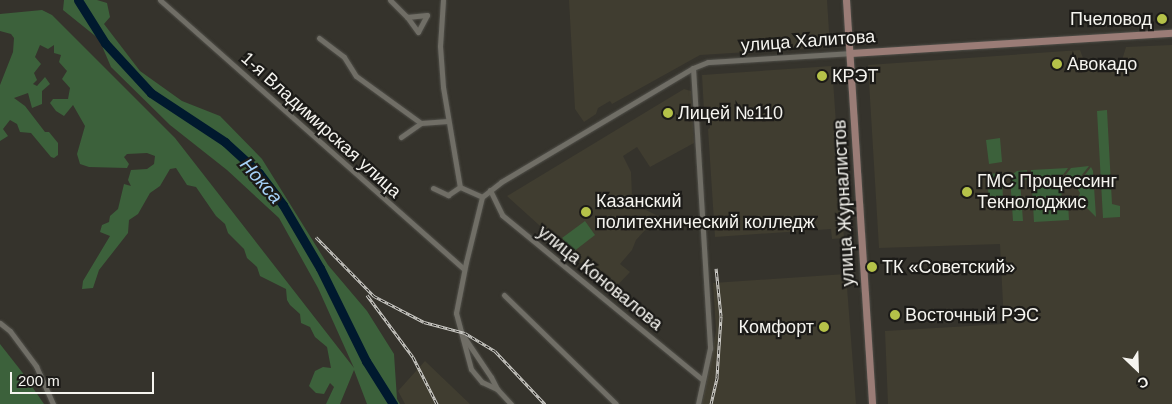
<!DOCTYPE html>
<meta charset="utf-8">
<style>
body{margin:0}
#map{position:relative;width:1172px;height:404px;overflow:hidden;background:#35332c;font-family:Arial,sans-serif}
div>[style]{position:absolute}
.built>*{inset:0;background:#403d30}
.green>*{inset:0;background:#3c613b}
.river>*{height:9px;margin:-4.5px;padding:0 4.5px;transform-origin:4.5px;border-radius:4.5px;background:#00192e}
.roads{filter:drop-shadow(0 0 1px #504f49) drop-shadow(0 0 1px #504f49)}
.street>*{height:5px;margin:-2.5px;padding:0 2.5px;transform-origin:2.5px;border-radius:2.5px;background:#706e66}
.secondary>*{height:7px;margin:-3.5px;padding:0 3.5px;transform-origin:3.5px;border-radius:3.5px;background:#9a7c76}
.rail>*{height:3px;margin-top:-1.5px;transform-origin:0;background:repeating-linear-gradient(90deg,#1c1b18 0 4px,#cecdc8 0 8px);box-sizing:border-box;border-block:1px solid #cecdc8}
.dots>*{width:14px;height:14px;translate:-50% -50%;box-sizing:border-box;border:2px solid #1c1b18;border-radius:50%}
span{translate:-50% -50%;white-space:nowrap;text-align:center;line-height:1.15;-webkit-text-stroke:4.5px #1c1b18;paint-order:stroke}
.poi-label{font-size:18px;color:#f5f4ef}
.right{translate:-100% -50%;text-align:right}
.left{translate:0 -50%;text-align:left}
.street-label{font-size:18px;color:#f5f4ef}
.water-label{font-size:19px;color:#a6d2f9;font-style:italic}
.north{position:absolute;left:1112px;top:344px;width:50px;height:50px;-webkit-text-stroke:4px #1c1b18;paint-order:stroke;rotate:156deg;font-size:14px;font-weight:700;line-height:20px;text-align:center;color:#f5f4ef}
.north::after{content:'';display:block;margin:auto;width:18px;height:22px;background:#f5f4ef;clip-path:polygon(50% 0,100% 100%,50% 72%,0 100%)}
.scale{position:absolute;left:10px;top:372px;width:144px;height:22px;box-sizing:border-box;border:2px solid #f5f4ef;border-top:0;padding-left:6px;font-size:15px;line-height:18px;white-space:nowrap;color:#f5f4ef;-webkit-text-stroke:4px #1c1b18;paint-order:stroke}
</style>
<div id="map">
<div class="built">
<div style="clip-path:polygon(569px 0,827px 0,830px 47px,700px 55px,612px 104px,610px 101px,598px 108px,596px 114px,584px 122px,575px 109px)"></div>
<div style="clip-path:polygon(1172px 45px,1172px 404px,888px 404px,885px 331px,1004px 324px,1000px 244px,879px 248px,868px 65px,1080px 50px,1085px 63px,1122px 60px,1126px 47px)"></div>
<div style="clip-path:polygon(832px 66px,844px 238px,832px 239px,831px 229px,715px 237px,708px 129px,710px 128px,708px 110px,704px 111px,702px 75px)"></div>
<div style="clip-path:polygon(684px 89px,691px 91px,694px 143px,650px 167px,637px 147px,623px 156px,631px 172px,632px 196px,640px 207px,658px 216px,636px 240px,632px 250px,620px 264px,630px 272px,612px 291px,507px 196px)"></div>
<div style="clip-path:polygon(846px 274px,856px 404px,702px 404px,716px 331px,713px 283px)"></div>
<div style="clip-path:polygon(425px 361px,449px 384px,470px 404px,405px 404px,398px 391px)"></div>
</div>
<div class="green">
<div style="clip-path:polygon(64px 0,97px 0,107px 3px,110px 17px,104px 24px,140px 71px,182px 101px,220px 116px,262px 159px,328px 265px,367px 311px,394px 354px,397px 399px,400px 404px,367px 404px,354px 370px,340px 404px,326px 404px,334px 387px,330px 383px,324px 394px,316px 393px,309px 386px,315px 371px,323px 367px,331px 368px,327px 347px,315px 337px,310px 327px,301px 323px,300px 314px,290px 305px,287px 300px,286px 289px,260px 276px,257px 267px,247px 258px,244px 249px,228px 233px,225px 224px,216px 216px,196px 187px,187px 185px,176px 168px,170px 169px,160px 186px,150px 193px,138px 214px,129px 220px,128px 233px,99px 270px,93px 288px,82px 289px,83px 281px,110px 236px,100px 232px,102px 225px,109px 222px,110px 216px,118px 209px,124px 184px,131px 186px,128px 180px,131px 170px,147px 169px,154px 164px,155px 156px,147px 153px,127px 154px,124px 157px,129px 164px,127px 168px,89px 167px,80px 164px,77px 154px,85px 126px,73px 105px,64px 116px,56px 111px,50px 103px,53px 99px,68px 99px,70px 88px,62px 79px,67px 71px,59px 62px,61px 55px,54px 53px,54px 45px,48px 49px,40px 45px,35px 57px,41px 64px,34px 73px,37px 80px,33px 84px,37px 86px,45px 77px,50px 84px,42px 91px,42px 104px,32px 108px,28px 93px,14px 98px,25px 106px,45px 132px,49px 132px,58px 143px,58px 155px,54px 158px,51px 157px,31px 133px,20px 132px,17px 124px,10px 120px,3px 129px,8px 136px,0 141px,0 85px,13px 52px,14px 38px,11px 34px,0 31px,0 14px,42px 10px,52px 15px,175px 138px,354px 368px,318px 288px,279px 218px,227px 170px,170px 125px,111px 67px,99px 39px,63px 10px)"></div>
<div style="clip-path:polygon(1107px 110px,1112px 204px,1120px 206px,1120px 217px,1103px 218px,1097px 111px)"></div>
<div style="clip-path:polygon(1000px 138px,1002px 162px,989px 164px,986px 140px)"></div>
<div style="clip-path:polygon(1089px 166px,1074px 185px,1065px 186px,1060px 182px,1071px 168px)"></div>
<div style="clip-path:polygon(1091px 167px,1093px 171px,1096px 217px,1078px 199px,1080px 193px,1076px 186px)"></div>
<div style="clip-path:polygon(1068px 168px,1057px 183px,1063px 188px,1061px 197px,1068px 203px,1069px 220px,1034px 222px,1031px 170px)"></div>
<div style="clip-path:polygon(1027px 170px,1028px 179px,1020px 181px,1023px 221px,1013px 221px,1010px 176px,1017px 171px)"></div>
<div style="clip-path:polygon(1002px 173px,1003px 201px,989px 202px,987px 174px)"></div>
<div style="clip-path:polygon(585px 221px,595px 235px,573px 252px,562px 238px)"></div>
<div style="clip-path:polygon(0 344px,22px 372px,44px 404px,0 404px)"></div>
</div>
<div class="river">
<div style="left:78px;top:0;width:51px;rotate:57.9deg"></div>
<div style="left:105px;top:43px;width:68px;rotate:47.4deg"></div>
<div style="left:151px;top:93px;width:89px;rotate:33.5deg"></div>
<div style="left:225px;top:142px;width:46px;rotate:42.4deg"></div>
<div style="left:259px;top:173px;width:40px;rotate:53deg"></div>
<div style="left:283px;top:205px;width:73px;rotate:59.6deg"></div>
<div style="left:320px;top:268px;width:104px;rotate:63.7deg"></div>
<div style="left:366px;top:361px;width:51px;rotate:57.9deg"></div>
</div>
<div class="roads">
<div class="street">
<div style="left:160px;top:0;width:406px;rotate:41.5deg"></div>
<div style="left:390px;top:0;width:24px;rotate:45deg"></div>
<div style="left:443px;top:0;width:46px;rotate:93.7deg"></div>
<div style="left:440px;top:46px;width:41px;rotate:85.8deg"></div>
<div style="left:443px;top:87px;width:101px;rotate:80.4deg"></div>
<div style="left:460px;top:187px;width:24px;rotate:24deg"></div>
<div style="left:427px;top:15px;width:19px;rotate:118deg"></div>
<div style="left:418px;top:32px;width:19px;rotate:-126deg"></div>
<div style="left:407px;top:17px;width:20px;rotate:-6deg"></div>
<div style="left:319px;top:38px;width:31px;rotate:37deg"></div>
<div style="left:344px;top:57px;width:22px;rotate:58deg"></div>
<div style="left:356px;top:76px;width:80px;rotate:35.9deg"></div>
<div style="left:421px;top:123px;width:27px;rotate:-4deg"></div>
<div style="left:693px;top:68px;width:281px;rotate:86.5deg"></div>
<div style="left:710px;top:348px;width:57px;rotate:102.1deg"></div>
<div style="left:401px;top:137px;width:24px;rotate:-35deg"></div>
<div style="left:433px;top:188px;width:17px;rotate:25deg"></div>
<div style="left:448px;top:195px;width:14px;rotate:-34deg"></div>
<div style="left:490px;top:190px;width:28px;rotate:64deg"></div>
<div style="left:502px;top:215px;width:259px;rotate:39.4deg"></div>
<div style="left:482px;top:197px;width:24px;rotate:-38deg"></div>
<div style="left:501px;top:182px;width:223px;rotate:-30.7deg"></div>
<div style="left:693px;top:68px;width:16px;rotate:-22deg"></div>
<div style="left:708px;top:62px;width:142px;rotate:-3.6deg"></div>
<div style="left:482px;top:197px;width:67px;rotate:103.8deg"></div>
<div style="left:466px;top:262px;width:52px;rotate:101.1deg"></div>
<div style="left:456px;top:313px;width:58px;rotate:75deg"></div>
<div style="left:471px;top:369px;width:17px;rotate:50deg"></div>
<div style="left:482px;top:382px;width:17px;rotate:25deg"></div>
<div style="left:504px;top:295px;width:156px;rotate:44.2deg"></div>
<div style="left:0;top:323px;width:13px;rotate:39deg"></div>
<div style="left:10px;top:331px;width:44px;rotate:53.4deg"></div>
<div style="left:36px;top:366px;width:42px;rotate:65.9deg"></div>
<div style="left:464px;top:337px;width:48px;rotate:56deg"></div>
<div style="left:491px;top:377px;width:13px;rotate:63deg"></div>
<div style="left:497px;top:389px;width:21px;rotate:47deg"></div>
</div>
<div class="secondary">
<div style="left:846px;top:0;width:405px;rotate:86.3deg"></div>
<div style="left:850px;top:53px;width:323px;rotate:-3.6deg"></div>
</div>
</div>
<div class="rail">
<div style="left:316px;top:237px;width:83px;rotate:45.5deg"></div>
<div style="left:374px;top:296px;width:56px;rotate:27.5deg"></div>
<div style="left:424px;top:322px;width:42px;rotate:15deg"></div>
<div style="left:465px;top:333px;width:35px;rotate:31deg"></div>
<div style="left:495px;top:351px;width:73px;rotate:46.7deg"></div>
<div style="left:367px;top:295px;width:77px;rotate:53.4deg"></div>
<div style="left:413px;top:357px;width:53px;rotate:62.9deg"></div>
<div style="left:711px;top:404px;width:28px;rotate:-77deg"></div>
<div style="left:717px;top:377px;width:61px;rotate:-86.2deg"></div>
<div style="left:721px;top:316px;width:48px;rotate:-95.9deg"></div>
</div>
<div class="dots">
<div style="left:1162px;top:19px;background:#b5c249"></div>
<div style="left:1057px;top:64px;background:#b5c249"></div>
<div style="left:822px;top:76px;background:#b5c249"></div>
<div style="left:668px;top:113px;background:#b5c249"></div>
<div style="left:967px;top:192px;background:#b5c249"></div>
<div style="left:586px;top:212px;background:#b5c249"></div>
<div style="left:872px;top:267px;background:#b5c249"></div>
<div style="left:895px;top:315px;background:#b5c249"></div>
<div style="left:824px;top:327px;background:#b5c249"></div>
</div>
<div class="poi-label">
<span class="right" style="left:1152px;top:19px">Пчеловод</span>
<span class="left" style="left:1067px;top:64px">Авокадо</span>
<span class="left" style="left:832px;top:76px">КРЭТ</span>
<span class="left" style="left:678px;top:113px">Лицей №110</span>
<span class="left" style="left:977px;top:192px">ГМС Процессинг<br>Текнолоджис</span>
<span class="left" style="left:596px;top:212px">Казанский<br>политехнический колледж</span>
<span class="left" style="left:882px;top:267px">ТК «Советский»</span>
<span class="left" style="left:905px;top:315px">Восточный РЭС</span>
<span class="right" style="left:814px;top:327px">Комфорт</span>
</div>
<div class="street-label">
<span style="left:808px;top:41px;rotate:-4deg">улица Халитова</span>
<span style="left:321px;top:125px;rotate:42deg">1-я Владимирская улица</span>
<span style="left:844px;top:203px;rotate:-93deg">улица Журналистов</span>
<span style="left:600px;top:278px;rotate:39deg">улица Коновалова</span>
</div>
<div class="water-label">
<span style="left:261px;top:181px;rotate:49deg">Нокса</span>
</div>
<div class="north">С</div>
<div class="scale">200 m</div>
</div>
